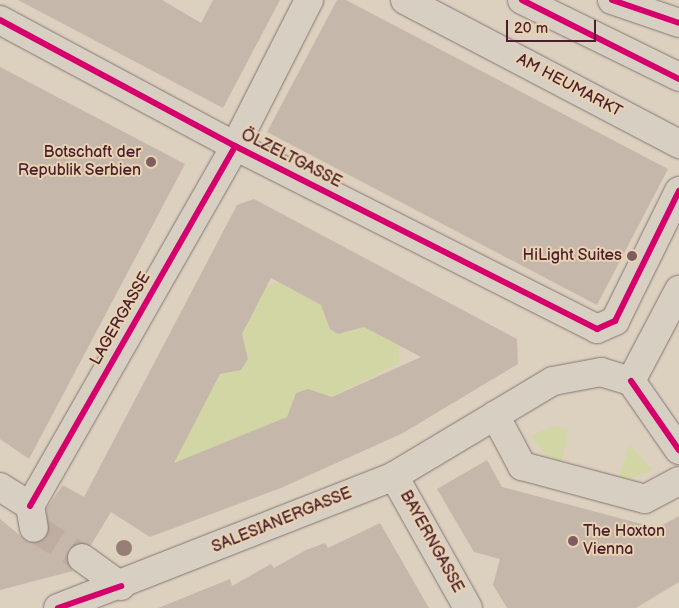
<!DOCTYPE html>
<meta charset="utf-8">
<style>
body{margin:0}
#map{position:relative;width:679px;height:608px;overflow:hidden;background:#dcd0bf;font-family:"Balsamiq Sans",sans-serif}
div>[style]{position:absolute}
.green>*{inset:0;background:#d2d6a5}
.building>*{inset:0;background:#c6b7ab}
.minor-tunnel>*{height:28px;margin-top:-14px;transform-origin:0;background:repeating-linear-gradient(90deg,#bfada1 0 28px,transparent 0 42px)}
.roads{filter:drop-shadow(0 0 1px #847671) drop-shadow(0 0 1px #847671)}
.minor>*{height:28px;margin:-14px;padding:0 14px;transform-origin:14px;border-radius:14px;background:#d8cfc3}
.cycleway>*{height:6px;margin:-3px;padding:0 3px;transform-origin:3px;border-radius:3px;background:#d6006c}
.trees>*{width:16px;height:16px;margin:-8px;border-radius:50%;background:#967e76}
.dots>*{width:14px;height:14px;translate:-50% -50%;box-sizing:border-box;border:2px solid #e9d2b2;border-radius:50%}
span{translate:-50% -50%;white-space:nowrap;text-align:center;line-height:1.15;-webkit-text-stroke:4px #e9d2b2;paint-order:stroke}
.street-label{font-size:16px;color:#4a1f2b}
.poi-label{font-size:16px;color:#4a1f2b}
.right{translate:-100% -50%;text-align:right}
.left{translate:0 -50%;text-align:left}
.scale{position:absolute;left:506px;top:20px;width:90px;height:22px;box-sizing:border-box;border:2px solid #4a1f2b;border-top:0;padding-left:6px;font-size:15px;line-height:18px;white-space:nowrap;color:#4a1f2b;-webkit-text-stroke:4px #e9d2b2;paint-order:stroke}
</style>
<div id="map">
<div class="green">
<div style="clip-path:polygon(279px 282px,327px 308px,324px 314px,330px 329px,338px 334px,354px 330px,358px 324px,399px 345px,399px 363px,323px 401px,320px 393px,308px 389px,296px 393px,291px 407px,293px 414px,199px 453px,181px 468px,169px 452px,238px 341px,264px 287px)"></div>
<div style="clip-path:polygon(553px 426px,569px 430px,561px 463px,545px 454px,531px 436px)"></div>
<div style="clip-path:polygon(629px 445px,653px 470px,624px 481px,619px 477px)"></div>
</div>
<div class="building">
<div style="clip-path:polygon(18px 0,162px 0,201px 23px,213px 0,280px 0,223px 108px)"></div>
<div style="clip-path:polygon(337px 0,346px 0,668px 169px,597px 305px,267px 132px)"></div>
<div style="clip-path:polygon(0 67px,185px 164px,29px 459px,0 439px)"></div>
<div style="clip-path:polygon(evenodd,254px 199px,517px 339px,518px 364px,403px 433px,281px 488px,150px 537px,111px 512px,91px 545px,76px 544px,69px 549px,68px 564px,73px 571px,0 590px,0 519px,28px 542px,37px 543px,48px 534px,46px 509px,63px 485px,84px 497px,237px 205px,254px 199px,271px 278px,321px 305px,330px 329px,338px 334px,364px 327px,421px 357px,332px 397px,308px 389px,296px 393px,287px 417px,174px 463px,220px 374px,241px 370px,248px 359px,242px 334px,271px 278px)"></div>
<div style="clip-path:polygon(487px 460px,502px 487px,657px 528px,679px 516px,679px 582px,636px 608px,507px 608px,493px 585px,500px 559px,474px 552px,437px 489px)"></div>
<div style="clip-path:polygon(380px 523px,429px 608px,158px 608px,230px 579px,232px 586px,271px 564px,274px 568px,306px 550px,325px 543px,328px 548px)"></div>
</div>
<div class="minor-tunnel">
<div style="left:34px;top:528px;width:57px;rotate:32deg"></div>
</div>
<div class="roads">
<div class="minor">
<div style="left:405px;top:0;width:310px;rotate:27.7deg"></div>
<div style="left:522px;top:0;width:175px;rotate:26.1deg"></div>
<div style="left:612px;top:0;width:71px;rotate:18.9deg"></div>
<div style="left:0;top:20px;width:267px;rotate:28.2deg"></div>
<div style="left:235px;top:146px;width:406px;rotate:26.8deg"></div>
<div style="left:597px;top:329px;width:20px;rotate:-24deg"></div>
<div style="left:615px;top:321px;width:145px;rotate:-63.8deg"></div>
<div style="left:631px;top:381px;width:103px;rotate:-62.2deg"></div>
<div style="left:631px;top:381px;width:84px;rotate:55.2deg"></div>
<div style="left:495px;top:415px;width:58px;rotate:62.1deg"></div>
<div style="left:522px;top:466px;width:127px;rotate:15deg"></div>
<div style="left:645px;top:499px;width:38px;rotate:-28deg"></div>
<div style="left:394px;top:476px;width:151px;rotate:60.7deg"></div>
<div style="left:0;top:487px;width:36px;rotate:32deg"></div>
<div style="left:30px;top:506px;width:22px;rotate:80deg"></div>
<div style="left:30px;top:506px;width:414px;rotate:-60.3deg"></div>
<div style="left:235px;top:146px;width:164px;rotate:-63.1deg"></div>
<div style="left:82px;top:558px;width:48px;rotate:35.7deg"></div>
<div style="left:58px;top:608px;width:361px;rotate:-21.4deg"></div>
<div style="left:394px;top:476px;width:185px;rotate:-30.9deg"></div>
<div style="left:553px;top:381px;width:49px;rotate:-10.6deg"></div>
<div style="left:601px;top:372px;width:31px;rotate:17deg"></div>
</div>
</div>
<div class="cycleway">
<div style="left:522px;top:0;width:176px;rotate:26.7deg"></div>
<div style="left:612px;top:0;width:71px;rotate:18.9deg"></div>
<div style="left:0;top:20px;width:267px;rotate:28.2deg"></div>
<div style="left:235px;top:146px;width:406px;rotate:26.8deg"></div>
<div style="left:597px;top:329px;width:20px;rotate:-24deg"></div>
<div style="left:615px;top:321px;width:145px;rotate:-63.8deg"></div>
<div style="left:631px;top:381px;width:84px;rotate:55.2deg"></div>
<div style="left:30px;top:506px;width:414px;rotate:-60.3deg"></div>
<div style="left:58px;top:608px;width:67px;rotate:-19.2deg"></div>
</div>
<div class="trees">
<div style="left:124px;top:548px"></div>
</div>
<div class="dots">
<div style="left:151px;top:162px;background:#7d5d5f"></div>
<div style="left:632px;top:256px;background:#7d5d5f"></div>
<div style="left:573px;top:541px;background:#7d5d5f"></div>
</div>
<div class="street-label">
<span style="left:569px;top:86px;rotate:28deg">AM HEUMARKT</span>
<span style="left:291px;top:159px;rotate:27deg">ÖLZELTGASSE</span>
<span style="left:121px;top:319px;rotate:-60deg">LAGERGASSE</span>
<span style="left:282px;top:521px;rotate:-22deg">SALESIANERGASSE</span>
<span style="left:431px;top:542px;rotate:61deg">BAYERNGASSE</span>
</div>
<div class="poi-label">
<span class="right" style="left:141px;top:162px">Botschaft der<br>Republik Serbien</span>
<span class="right" style="left:622px;top:256px">HiLight Suites</span>
<span class="left" style="left:583px;top:541px">The Hoxton<br>Vienna</span>
</div>
<div class="scale">20 m</div>
</div>
